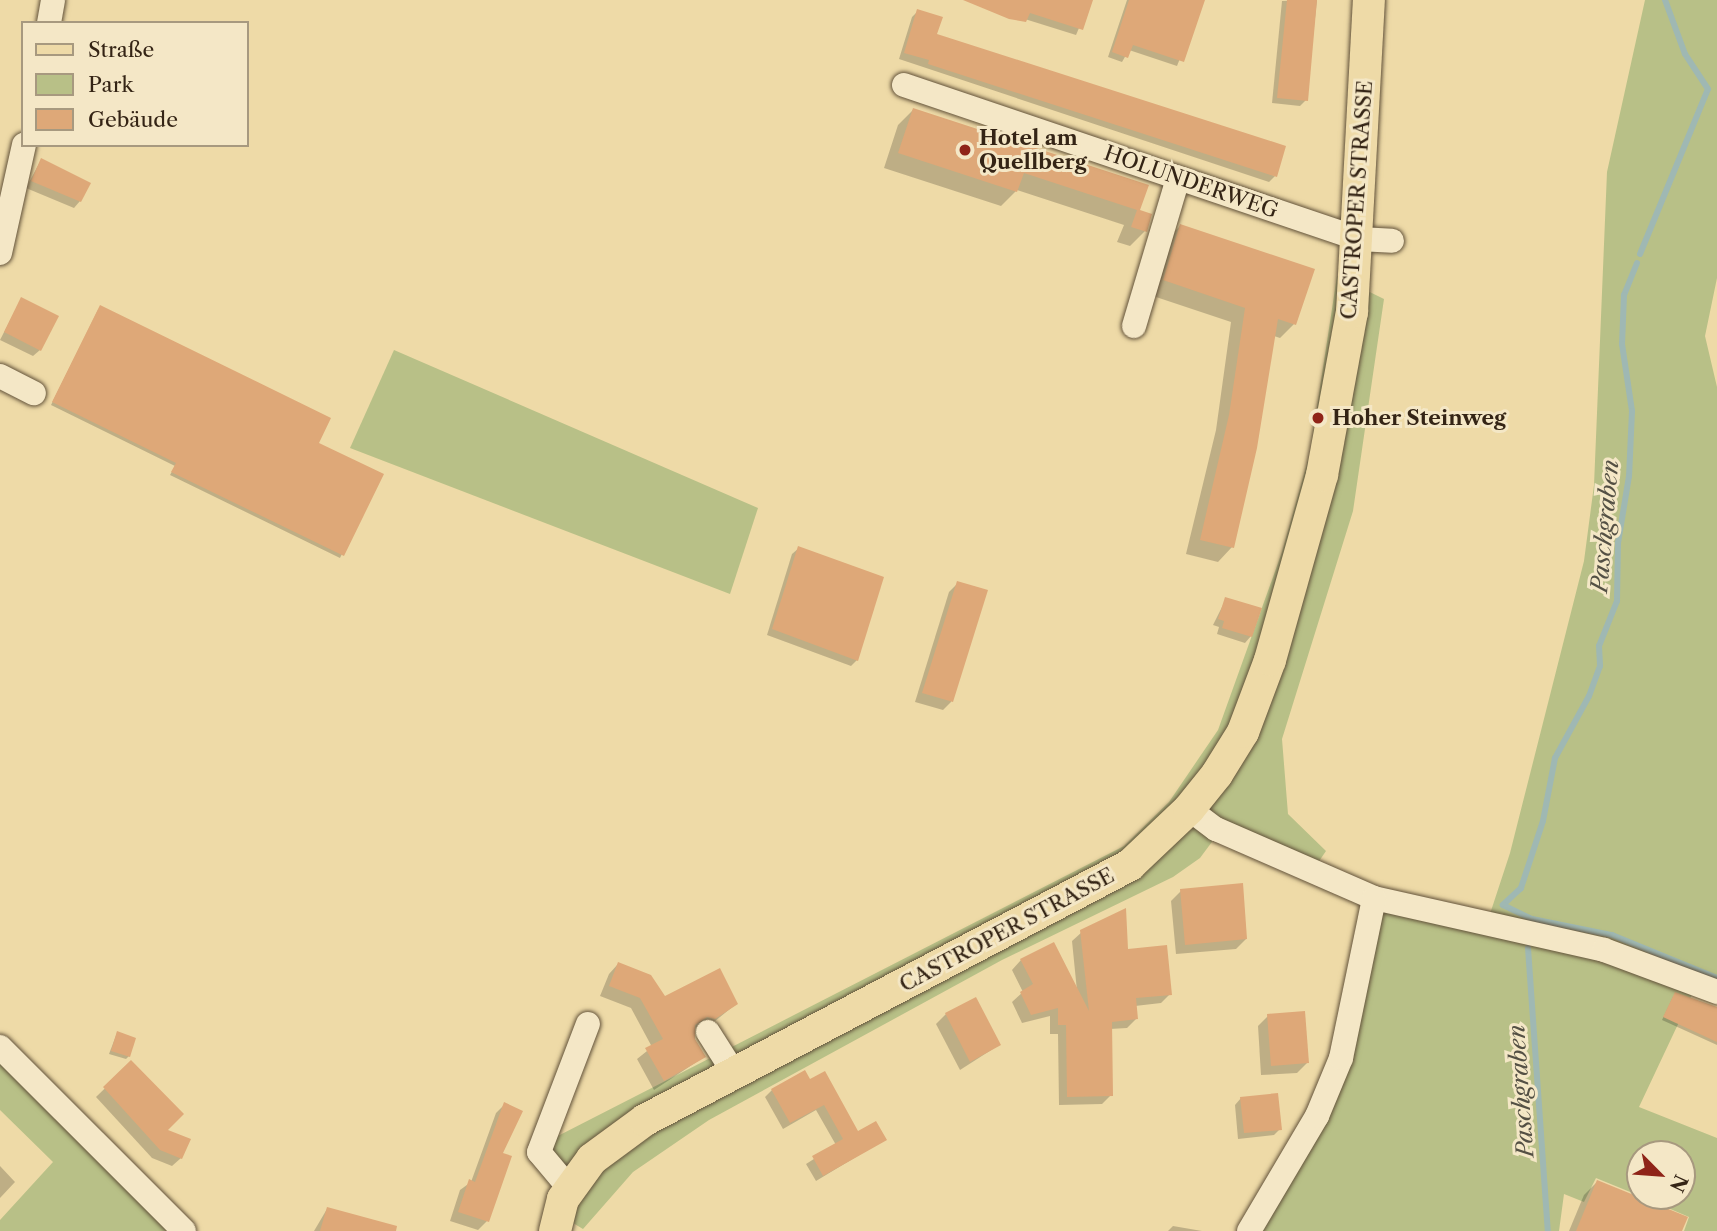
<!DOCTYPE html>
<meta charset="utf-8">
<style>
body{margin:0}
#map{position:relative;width:1717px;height:1231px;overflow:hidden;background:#eedaa7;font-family:"Libre Caslon Text",serif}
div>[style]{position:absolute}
.green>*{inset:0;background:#b8c087}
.shadow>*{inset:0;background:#0003}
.stream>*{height:6px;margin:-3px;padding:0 3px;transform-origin:3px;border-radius:3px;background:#9fb8b3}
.building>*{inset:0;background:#dea878}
.roads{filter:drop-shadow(0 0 2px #62523a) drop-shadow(0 0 2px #62523a)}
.minor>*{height:24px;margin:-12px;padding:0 12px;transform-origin:12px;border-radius:12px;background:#f4e7c6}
.major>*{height:32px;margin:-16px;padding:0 16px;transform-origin:16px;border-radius:16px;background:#eedaa7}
.dots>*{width:19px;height:19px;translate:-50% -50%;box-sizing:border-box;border:4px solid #f4e7c6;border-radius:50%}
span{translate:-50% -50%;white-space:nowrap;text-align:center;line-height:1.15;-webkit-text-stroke:6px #f4e7c6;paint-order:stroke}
.poi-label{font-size:21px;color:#342415;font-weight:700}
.left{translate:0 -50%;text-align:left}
.street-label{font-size:21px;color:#342415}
.water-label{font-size:23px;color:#545044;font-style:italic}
.legend{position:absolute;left:21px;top:21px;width:228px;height:126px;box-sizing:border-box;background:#f4e7c6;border:2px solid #a7997f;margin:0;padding:9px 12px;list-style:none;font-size:21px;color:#342415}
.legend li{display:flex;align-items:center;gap:14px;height:35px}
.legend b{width:35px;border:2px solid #a7997f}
.north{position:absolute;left:1626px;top:1140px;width:70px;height:70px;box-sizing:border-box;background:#f4e7c6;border:2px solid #a7997f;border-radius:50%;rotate:115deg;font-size:19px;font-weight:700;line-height:28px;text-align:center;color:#342415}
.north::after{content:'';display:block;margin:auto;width:24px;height:32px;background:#8f2418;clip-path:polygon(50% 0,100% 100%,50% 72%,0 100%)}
</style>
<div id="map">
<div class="green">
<div style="clip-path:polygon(1645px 0,1717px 0,1717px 278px,1705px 336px,1717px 387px,1717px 986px,1488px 920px,1510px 853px,1584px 561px,1594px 485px,1607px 172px)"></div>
<div style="clip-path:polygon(1337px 276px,1384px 299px,1353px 511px,1282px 739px,1288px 814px,1326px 851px,1313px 870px,1223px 827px,1200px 858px,1173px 877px,1002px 960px,709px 1120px,633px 1172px,583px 1229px,563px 1217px,550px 1140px,1124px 846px,1169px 802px,1218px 730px,1282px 552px,1310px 453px)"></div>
<div style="clip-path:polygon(394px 350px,758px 508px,730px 594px,350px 448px)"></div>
<div style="clip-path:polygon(1375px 900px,1696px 986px,1639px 1107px,1717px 1138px,1717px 1231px,1684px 1231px,1689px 1217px,1640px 1196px,1682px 1196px,1682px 1154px,1640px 1154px,1640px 1196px,1596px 1178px,1584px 1202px,1564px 1194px,1559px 1231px,1255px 1231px,1321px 1119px)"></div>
<div style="clip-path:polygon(0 1058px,167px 1231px,0 1231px,0 1220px,53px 1162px,0 1110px)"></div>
</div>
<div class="shadow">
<div style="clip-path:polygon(1013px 0,1091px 0,1076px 35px,1009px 14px)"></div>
<div style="clip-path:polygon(1127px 0,1203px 0,1177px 66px,1129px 50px,1122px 62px,1108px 57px)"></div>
<div style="clip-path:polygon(1317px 0,1306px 100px,1300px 106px,1272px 103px,1282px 1px)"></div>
<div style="clip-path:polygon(918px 11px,935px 35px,1275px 176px,1269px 182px,899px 59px,912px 17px)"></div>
<div style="clip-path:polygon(913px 110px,1146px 186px,1138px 212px,1145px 231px,1130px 246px,1117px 242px,1124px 225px,1017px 190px,1001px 206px,884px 168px,898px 125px)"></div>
<div style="clip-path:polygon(41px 160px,80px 201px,74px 208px,26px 188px)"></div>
<div style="clip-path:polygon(1180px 226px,1294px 324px,1280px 338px,1274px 336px,1232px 547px,1218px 562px,1186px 554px,1216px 430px,1231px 322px,1150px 295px,1166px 240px)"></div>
<div style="clip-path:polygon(21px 299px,40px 350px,33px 356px,0 340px)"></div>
<div style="clip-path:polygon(98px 310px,316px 443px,381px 475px,340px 558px,170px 475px,175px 466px,51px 405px)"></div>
<div style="clip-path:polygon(799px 548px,857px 660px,851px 666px,767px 635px,792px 554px)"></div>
<div style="clip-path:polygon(958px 583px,986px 591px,951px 702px,943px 710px,915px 702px,949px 592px)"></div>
<div style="clip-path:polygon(1226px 599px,1251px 636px,1245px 643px,1217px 634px,1219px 627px,1213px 625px)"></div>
<div style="clip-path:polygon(1181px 891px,1246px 939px,1236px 949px,1176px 954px,1171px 901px)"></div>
<div style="clip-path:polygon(1082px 932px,1127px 951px,1170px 994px,1161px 1003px,1135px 1006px,1136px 1019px,1127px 1028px,1110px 1029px,1111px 1095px,1102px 1104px,1059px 1105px,1058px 1034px,1050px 1034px,1050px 1016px,1022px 1023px,1012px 1002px,1023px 992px,1012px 970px,1021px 960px,1077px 991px,1072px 941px)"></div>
<div style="clip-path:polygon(618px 964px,664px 998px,736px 1004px,709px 1026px,693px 1028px,693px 1040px,704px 1057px,654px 1090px,637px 1059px,652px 1047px,631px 1008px,600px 996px,609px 974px)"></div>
<div style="clip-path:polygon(1673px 997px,1717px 1009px,1717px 1045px,1662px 1020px)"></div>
<div style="clip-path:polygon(946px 1014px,999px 1045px,960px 1070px,936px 1024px)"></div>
<div style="clip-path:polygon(1268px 1016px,1307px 1063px,1297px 1073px,1261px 1075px,1258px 1026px)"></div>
<div style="clip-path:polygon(117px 1033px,129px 1056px,126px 1059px,109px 1054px)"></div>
<div style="clip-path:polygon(131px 1063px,181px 1158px,172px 1166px,152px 1158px,96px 1097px)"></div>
<div style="clip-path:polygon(809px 1082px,857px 1133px,884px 1140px,816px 1181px,806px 1164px,836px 1145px,816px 1110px,783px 1129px,765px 1097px,772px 1090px)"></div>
<div style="clip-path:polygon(1241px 1098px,1280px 1129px,1274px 1135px,1238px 1139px,1235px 1105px)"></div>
<div style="clip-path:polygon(505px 1104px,487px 1221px,478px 1230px,450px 1221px,460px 1190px,471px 1182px,496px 1113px)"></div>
<div style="clip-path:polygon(0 1166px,15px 1182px,0 1198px)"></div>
<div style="clip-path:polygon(1597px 1182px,1680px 1231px,1569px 1231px,1584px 1195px)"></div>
<div style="clip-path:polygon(327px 1209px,346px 1231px,314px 1231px)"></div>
<div style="clip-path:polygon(1173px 1226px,1202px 1231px,1168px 1231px)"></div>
</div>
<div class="stream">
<div style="left:1640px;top:254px;width:178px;rotate:-67.6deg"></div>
<div style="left:1708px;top:89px;width:42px;rotate:-123.3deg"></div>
<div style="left:1685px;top:54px;width:58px;rotate:-110.3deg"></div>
<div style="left:1637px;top:263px;width:35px;rotate:112deg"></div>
<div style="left:1624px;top:295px;width:49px;rotate:92.3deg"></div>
<div style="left:1622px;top:344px;width:68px;rotate:81.5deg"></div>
<div style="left:1632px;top:411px;width:65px;rotate:92.6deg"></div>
<div style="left:1629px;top:476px;width:68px;rotate:99.3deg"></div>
<div style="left:1618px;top:543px;width:58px;rotate:91deg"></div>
<div style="left:1617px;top:601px;width:48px;rotate:111.8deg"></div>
<div style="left:1599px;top:646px;width:20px;rotate:87deg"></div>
<div style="left:1600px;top:666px;width:32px;rotate:110deg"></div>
<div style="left:1589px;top:696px;width:71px;rotate:118.7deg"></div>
<div style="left:1555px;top:758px;width:64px;rotate:100.8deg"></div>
<div style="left:1543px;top:821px;width:71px;rotate:108.2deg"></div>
<div style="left:1521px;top:888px;width:25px;rotate:137deg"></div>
<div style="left:1503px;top:905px;width:32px;rotate:26deg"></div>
<div style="left:1532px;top:919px;width:82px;rotate:11.3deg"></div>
<div style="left:1612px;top:935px;width:113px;rotate:22.3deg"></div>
<div style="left:1528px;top:948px;width:284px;rotate:86deg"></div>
</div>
<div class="building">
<div style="clip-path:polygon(963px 0,1093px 0,1083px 30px,1030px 13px,1026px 22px,1009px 19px)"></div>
<div style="clip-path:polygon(1129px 0,1205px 0,1184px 62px,1133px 45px,1128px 58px,1112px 52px)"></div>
<div style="clip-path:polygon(1287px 0,1317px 0,1308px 101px,1277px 98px)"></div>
<div style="clip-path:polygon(917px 9px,943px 17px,937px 34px,1286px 146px,1277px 177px,928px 64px,929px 60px,904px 53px)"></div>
<div style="clip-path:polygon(913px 108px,1149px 185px,1140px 210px,1152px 214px,1147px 232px,1131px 227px,1137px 210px,1024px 173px,1017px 192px,898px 153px)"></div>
<div style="clip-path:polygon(41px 158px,91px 183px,81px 202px,31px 181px)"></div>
<div style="clip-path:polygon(1180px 224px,1315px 269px,1296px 325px,1278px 319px,1257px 448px,1234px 548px,1200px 540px,1229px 415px,1245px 308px,1163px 280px)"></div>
<div style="clip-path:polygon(21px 297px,59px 316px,41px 351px,4px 332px)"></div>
<div style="clip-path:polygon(100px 305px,331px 418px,319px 443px,384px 474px,344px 556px,171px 472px,176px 463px,52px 402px)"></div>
<div style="clip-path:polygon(798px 546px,884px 577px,858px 661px,772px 629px)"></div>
<div style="clip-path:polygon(957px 581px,988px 590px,953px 702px,922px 693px)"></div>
<div style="clip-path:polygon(1225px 597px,1262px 608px,1252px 637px,1222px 628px,1224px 621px,1218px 619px)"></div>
<div style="clip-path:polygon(1243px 883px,1247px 939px,1185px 945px,1180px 889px)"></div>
<div style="clip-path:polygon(1126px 908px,1128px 949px,1167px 945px,1172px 995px,1136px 998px,1138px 1019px,1112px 1022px,1113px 1096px,1067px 1097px,1066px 1025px,1058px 1025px,1058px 1008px,1031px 1015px,1020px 992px,1033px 984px,1020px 959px,1054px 942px,1089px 1011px,1080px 930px)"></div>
<div style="clip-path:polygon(618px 962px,651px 975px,665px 996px,720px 968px,738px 1004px,715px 1019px,707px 1017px,695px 1025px,695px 1039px,706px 1057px,664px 1081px,645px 1048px,663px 1039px,640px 998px,609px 986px)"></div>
<div style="clip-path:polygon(1675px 992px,1717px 1007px,1717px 1042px,1663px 1017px)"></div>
<div style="clip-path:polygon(976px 997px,1001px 1045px,970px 1062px,945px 1013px)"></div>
<div style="clip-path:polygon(1305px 1011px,1309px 1063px,1271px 1066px,1267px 1014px)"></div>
<div style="clip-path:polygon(117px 1031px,136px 1038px,130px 1057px,111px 1051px)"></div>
<div style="clip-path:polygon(131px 1060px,184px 1114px,168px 1130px,191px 1139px,182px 1159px,160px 1150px,103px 1087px)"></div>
<div style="clip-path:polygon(805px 1070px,810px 1079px,825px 1071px,858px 1131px,876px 1121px,887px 1140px,823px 1176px,812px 1156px,843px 1139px,824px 1105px,790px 1123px,771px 1089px)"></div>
<div style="clip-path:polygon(1278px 1093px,1282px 1130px,1244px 1133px,1240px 1097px)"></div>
<div style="clip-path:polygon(504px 1102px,523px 1111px,503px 1153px,512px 1156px,489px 1222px,458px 1212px,469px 1179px,475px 1182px)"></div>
<div style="clip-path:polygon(1597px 1180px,1688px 1217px,1682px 1231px,1576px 1231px)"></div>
<div style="clip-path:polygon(327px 1207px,397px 1226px,396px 1231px,320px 1231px)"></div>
</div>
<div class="roads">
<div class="minor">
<div style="left:49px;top:23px;width:23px;rotate:-80deg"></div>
<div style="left:904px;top:85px;width:480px;rotate:18.7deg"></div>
<div style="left:1359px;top:239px;width:33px;rotate:3deg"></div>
<div style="left:0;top:253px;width:111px;rotate:-77.5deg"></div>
<div style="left:1134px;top:326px;width:154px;rotate:-73.4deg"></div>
<div style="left:0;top:376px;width:38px;rotate:27deg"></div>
<div style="left:1189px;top:809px;width:34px;rotate:37deg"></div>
<div style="left:1216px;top:829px;width:172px;rotate:23.6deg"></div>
<div style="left:1374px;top:898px;width:236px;rotate:12.7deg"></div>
<div style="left:1604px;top:950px;width:121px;rotate:20.4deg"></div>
<div style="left:708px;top:1032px;width:49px;rotate:57.6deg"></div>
<div style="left:0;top:1047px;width:260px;rotate:45deg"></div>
<div style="left:570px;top:1189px;width:48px;rotate:-130deg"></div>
<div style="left:539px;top:1152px;width:137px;rotate:-69.1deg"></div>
<div style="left:1249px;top:1231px;width:134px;rotate:-59.4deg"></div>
<div style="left:1317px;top:1116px;width:63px;rotate:-67.5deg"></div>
<div style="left:1341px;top:1058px;width:163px;rotate:-78.3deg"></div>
</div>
<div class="major">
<div style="left:555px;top:1231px;width:33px;rotate:-76deg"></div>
<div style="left:563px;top:1199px;width:49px;rotate:-54.1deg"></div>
<div style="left:592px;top:1159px;width:66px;rotate:-36.3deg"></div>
<div style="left:645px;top:1120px;width:548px;rotate:-27.73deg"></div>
<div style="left:1130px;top:865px;width:81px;rotate:-43.5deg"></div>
<div style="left:1189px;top:809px;width:45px;rotate:-51.3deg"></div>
<div style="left:1217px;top:774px;width:49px;rotate:-58.2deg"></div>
<div style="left:1243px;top:732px;width:77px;rotate:-69.4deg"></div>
<div style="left:1270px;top:660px;width:192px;rotate:-74.3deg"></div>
<div style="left:1322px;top:475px;width:166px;rotate:-79.6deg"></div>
<div style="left:1352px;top:312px;width:312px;rotate:-86.9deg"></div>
</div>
</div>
<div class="dots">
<div style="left:965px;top:150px;background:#8f2418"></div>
<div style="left:1318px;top:418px;background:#8f2418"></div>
</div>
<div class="poi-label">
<span class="left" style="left:979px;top:150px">Hotel am<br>Quellberg</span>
<span class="left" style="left:1332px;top:418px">Hoher Steinweg</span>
</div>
<div class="street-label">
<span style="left:1191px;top:182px;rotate:19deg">HOLUNDERWEG</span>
<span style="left:1357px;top:200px;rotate:-86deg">CASTROPER STRASSE</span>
<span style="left:1007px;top:930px;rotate:-28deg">CASTROPER STRASSE</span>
</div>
<div class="water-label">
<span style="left:1605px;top:526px;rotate:-85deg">Paschgraben</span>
<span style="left:1521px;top:1091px;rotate:-94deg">Paschgraben</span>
</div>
<ul class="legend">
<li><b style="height:9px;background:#eedaa7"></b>Straße</li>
<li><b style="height:19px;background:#b8c087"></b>Park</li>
<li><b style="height:19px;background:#dea878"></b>Gebäude</li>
</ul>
<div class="north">N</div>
</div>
